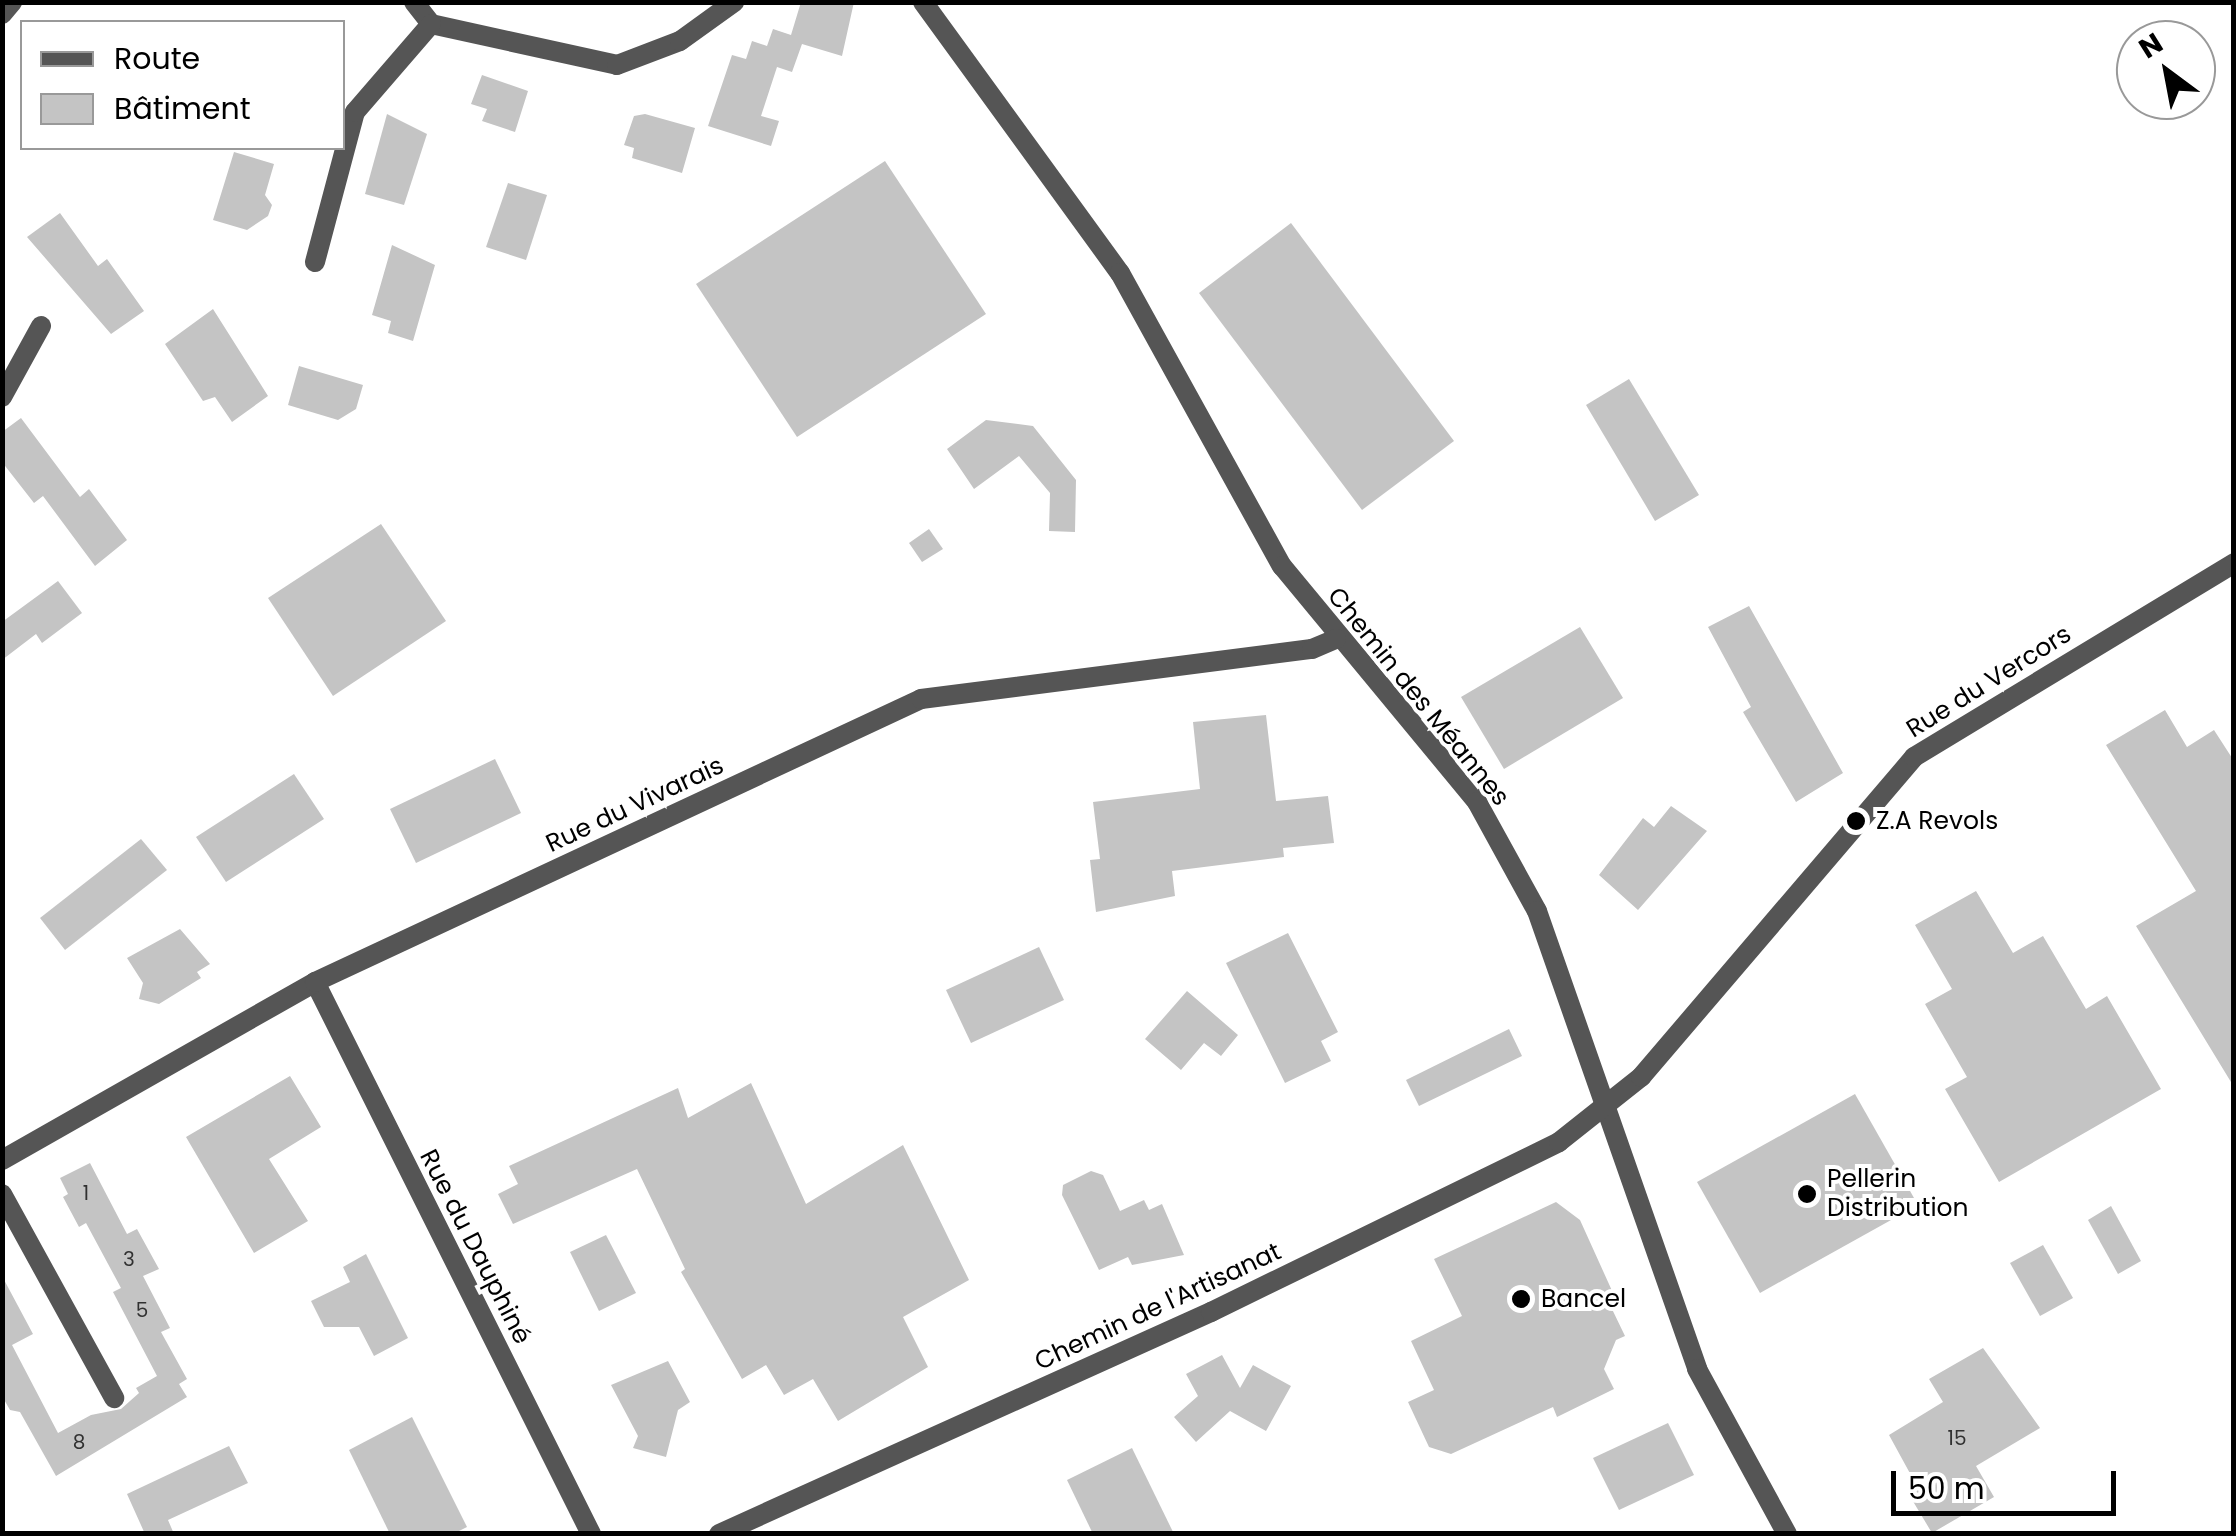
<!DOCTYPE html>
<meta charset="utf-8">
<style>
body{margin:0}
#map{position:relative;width:2236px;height:1536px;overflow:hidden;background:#fff;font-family:Poppins,sans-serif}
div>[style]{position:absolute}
.building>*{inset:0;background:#c4c4c4}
.street>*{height:20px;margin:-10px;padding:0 10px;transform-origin:10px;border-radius:10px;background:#555}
.dots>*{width:28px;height:28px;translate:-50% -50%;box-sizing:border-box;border:5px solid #fff;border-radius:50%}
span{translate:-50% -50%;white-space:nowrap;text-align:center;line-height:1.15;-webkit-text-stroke:8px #fff;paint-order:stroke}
.number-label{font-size:20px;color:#313131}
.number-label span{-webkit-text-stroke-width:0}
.street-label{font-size:25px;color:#000}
.poi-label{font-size:25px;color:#000}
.left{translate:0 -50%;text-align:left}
.frame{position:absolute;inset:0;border:5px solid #000;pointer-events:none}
.legend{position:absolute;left:20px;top:20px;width:325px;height:130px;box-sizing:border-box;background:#fff;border:2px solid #999;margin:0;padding:12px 18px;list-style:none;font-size:30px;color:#000}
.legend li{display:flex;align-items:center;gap:20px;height:50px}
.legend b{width:50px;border:2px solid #999}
.north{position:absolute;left:2116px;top:20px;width:100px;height:100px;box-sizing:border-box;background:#fff;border:2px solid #999;border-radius:50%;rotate:328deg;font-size:28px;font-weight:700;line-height:40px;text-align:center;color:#000}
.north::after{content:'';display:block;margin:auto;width:35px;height:45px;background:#000;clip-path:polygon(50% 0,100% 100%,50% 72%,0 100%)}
.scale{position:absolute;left:1891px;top:1471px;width:225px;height:45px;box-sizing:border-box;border:5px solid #000;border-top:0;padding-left:12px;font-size:30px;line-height:35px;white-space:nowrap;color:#000;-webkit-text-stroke:8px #fff;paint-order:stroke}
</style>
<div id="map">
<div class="building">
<div style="clip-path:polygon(801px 2px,854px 2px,842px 56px,802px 44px,792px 72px,777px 67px,761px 116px,779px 121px,771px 146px,708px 126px,732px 55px,746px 59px,752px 41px,767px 46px,773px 29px,791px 35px)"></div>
<div style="clip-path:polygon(482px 75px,528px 91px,515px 132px,482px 121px,487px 109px,471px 104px)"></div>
<div style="clip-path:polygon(387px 114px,427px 134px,404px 205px,365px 194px)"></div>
<div style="clip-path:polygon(645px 114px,695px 128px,682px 173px,632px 158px,634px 148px,624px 145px,634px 116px)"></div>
<div style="clip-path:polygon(234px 152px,274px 164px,265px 195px,272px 205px,268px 216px,247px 230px,213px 220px)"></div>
<div style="clip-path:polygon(885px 161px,986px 314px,797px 437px,696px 284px)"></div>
<div style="clip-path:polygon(508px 183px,547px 195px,526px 260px,486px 247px)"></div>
<div style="clip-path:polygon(60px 213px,98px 266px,107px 259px,144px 311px,111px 334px,27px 237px)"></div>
<div style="clip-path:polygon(1291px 223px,1454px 441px,1362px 510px,1199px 293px)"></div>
<div style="clip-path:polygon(392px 245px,435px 265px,413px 341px,388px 333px,391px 321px,372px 315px)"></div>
<div style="clip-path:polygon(213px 309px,268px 396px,232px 422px,215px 397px,203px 401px,165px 344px)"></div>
<div style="clip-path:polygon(299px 366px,363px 385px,356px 409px,338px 420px,288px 405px)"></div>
<div style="clip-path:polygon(1629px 379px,1699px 495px,1655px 521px,1586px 405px)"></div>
<div style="clip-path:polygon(21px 418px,80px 497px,89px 489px,127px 540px,95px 566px,43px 496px,34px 503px,2px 462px,2px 432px)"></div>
<div style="clip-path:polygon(986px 420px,1033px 426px,1076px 480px,1075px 532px,1049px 531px,1050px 493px,1019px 456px,974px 489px,947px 449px)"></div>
<div style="clip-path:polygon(381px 524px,446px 621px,333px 696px,268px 598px)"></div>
<div style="clip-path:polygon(929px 529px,943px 549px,922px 562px,909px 543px)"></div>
<div style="clip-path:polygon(58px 581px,82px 613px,42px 643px,36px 634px,2px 660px,2px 622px)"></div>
<div style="clip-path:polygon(1749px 606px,1843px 773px,1796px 802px,1743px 712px,1751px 707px,1708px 627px)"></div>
<div style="clip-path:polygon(1580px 627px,1623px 698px,1504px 769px,1461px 697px)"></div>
<div style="clip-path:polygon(2165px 710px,2187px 747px,2214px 730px,2234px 761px,2234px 1087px,2136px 926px,2196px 891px,2106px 745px)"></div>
<div style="clip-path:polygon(1266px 715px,1276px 801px,1328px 796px,1334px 843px,1283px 848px,1284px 857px,1172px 871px,1175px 896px,1096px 912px,1090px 860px,1100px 859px,1093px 802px,1200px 789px,1193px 722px)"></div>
<div style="clip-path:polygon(495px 759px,521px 813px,416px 863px,390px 809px)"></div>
<div style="clip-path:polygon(294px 774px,324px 819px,226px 882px,196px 837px)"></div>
<div style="clip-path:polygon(1671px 806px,1707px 831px,1638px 910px,1599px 875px,1643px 818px,1654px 827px)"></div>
<div style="clip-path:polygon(141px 839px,167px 870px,65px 950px,40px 918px)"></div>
<div style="clip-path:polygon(1976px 891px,2013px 953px,2043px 936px,2086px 1009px,2107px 996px,2161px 1089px,1999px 1182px,1945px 1089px,1967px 1077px,1925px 1004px,1952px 989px,1915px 925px)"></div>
<div style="clip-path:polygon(180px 929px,210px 964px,197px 972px,201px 978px,159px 1004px,139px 999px,143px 983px,127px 958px)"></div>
<div style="clip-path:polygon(1288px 933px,1338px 1032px,1321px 1041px,1331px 1061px,1285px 1083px,1226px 963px)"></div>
<div style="clip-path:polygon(1039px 947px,1064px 1000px,971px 1043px,946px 990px)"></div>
<div style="clip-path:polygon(1187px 991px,1238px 1035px,1221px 1056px,1204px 1043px,1181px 1070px,1145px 1039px)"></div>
<div style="clip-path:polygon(1509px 1029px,1522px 1056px,1419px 1106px,1406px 1080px)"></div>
<div style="clip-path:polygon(290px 1076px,321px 1127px,269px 1159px,308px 1221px,254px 1253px,186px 1137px)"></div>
<div style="clip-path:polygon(751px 1083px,806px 1204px,903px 1145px,969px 1280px,903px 1317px,928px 1367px,838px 1421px,813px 1379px,784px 1395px,766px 1365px,742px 1379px,681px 1272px,685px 1269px,637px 1169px,513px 1224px,498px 1194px,518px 1184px,509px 1166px,678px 1088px,688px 1118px)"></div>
<div style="clip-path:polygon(1855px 1094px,1918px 1205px,1760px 1293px,1697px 1182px)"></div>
<div style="clip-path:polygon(90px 1163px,127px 1234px,137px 1229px,159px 1269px,143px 1276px,170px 1328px,161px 1332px,187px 1379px,179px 1384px,187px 1397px,56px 1476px,20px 1412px,10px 1410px,2px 1396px,2px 1276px,33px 1334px,12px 1345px,58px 1433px,91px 1415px,121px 1409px,139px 1393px,136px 1388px,157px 1376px,113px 1292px,121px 1288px,86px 1223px,79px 1227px,63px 1197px,68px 1194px,60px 1178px)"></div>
<div style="clip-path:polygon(1091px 1171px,1103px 1175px,1120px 1211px,1144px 1200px,1149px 1210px,1162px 1204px,1184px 1255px,1132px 1265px,1128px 1257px,1099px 1270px,1062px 1195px,1063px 1185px)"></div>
<div style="clip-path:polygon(1556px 1202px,1580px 1220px,1618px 1304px,1611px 1307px,1625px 1336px,1616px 1340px,1604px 1369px,1614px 1389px,1557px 1417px,1553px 1407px,1451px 1454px,1429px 1447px,1408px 1402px,1434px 1390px,1411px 1341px,1462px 1316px,1434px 1259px)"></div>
<div style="clip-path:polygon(2111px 1206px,2141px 1261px,2118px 1274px,2088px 1220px)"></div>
<div style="clip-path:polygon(606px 1235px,636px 1293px,599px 1311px,570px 1252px)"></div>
<div style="clip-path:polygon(2043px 1245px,2073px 1298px,2040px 1316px,2010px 1263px)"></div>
<div style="clip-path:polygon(366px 1254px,408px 1338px,374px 1356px,359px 1327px,324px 1327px,311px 1301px,350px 1282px,343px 1267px)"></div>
<div style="clip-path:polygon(1983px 1348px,2040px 1428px,1976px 1466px,1994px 1497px,1932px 1533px,1908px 1493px,1918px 1488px,1889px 1435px,1943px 1402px,1929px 1379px)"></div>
<div style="clip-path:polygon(1222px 1355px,1240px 1388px,1253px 1365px,1291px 1386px,1266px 1431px,1230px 1411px,1196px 1442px,1174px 1417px,1198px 1396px,1186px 1374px)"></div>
<div style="clip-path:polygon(668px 1361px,690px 1402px,678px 1410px,666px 1457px,633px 1448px,638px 1436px,611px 1385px)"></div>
<div style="clip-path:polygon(412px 1417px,467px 1527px,453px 1534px,390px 1534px,349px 1450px)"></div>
<div style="clip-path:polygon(1668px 1423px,1694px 1475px,1619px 1510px,1593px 1458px)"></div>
<div style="clip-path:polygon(229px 1446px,248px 1483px,168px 1520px,174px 1534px,145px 1534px,127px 1494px)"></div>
<div style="clip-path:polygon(1132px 1448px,1174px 1534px,1093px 1534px,1067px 1480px)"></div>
</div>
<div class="street">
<div style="left:414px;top:2px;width:28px;rotate:52deg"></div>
<div style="left:431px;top:24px;width:190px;rotate:12.4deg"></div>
<div style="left:617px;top:65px;width:67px;rotate:-20.9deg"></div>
<div style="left:680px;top:41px;width:67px;rotate:-35.8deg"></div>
<div style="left:923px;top:2px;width:335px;rotate:54deg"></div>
<div style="left:1120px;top:273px;width:335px;rotate:61.1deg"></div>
<div style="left:1282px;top:566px;width:306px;rotate:50.4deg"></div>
<div style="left:1477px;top:802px;width:124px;rotate:61.2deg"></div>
<div style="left:1537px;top:911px;width:485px;rotate:70.7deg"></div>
<div style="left:1697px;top:1369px;width:188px;rotate:61.4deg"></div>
<div style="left:2px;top:14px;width:16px;rotate:-50deg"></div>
<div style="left:315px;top:262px;width:155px;rotate:-75.1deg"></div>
<div style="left:355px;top:112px;width:116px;rotate:-49.2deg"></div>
<div style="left:2px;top:397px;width:81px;rotate:-61.2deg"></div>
<div style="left:315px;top:982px;width:617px;rotate:63.43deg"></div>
<div style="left:2px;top:1160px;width:360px;rotate:-29.6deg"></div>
<div style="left:315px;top:982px;width:669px;rotate:-25.03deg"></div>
<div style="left:921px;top:699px;width:394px;rotate:-7.3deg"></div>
<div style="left:1312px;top:649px;width:26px;rotate:-23deg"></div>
<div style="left:2px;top:1194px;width:233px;rotate:61.2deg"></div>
<div style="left:719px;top:1534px;width:540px;rotate:-24.29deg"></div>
<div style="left:1211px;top:1312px;width:387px;rotate:-26deg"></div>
<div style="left:1559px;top:1142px;width:105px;rotate:-38.4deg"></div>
<div style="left:1641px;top:1077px;width:421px;rotate:-49.5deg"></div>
<div style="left:1914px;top:757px;width:374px;rotate:-31.2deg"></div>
</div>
<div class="dots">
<div style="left:1856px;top:821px;background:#000"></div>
<div style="left:1807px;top:1194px;background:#000"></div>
<div style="left:1521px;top:1299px;background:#000"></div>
</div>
<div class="number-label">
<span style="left:86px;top:1193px">1</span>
<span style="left:129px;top:1259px">3</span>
<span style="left:142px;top:1310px">5</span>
<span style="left:1957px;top:1438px">15</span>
<span style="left:79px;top:1442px">8</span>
</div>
<div class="street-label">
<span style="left:1989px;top:682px;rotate:-32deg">Rue du Vercors</span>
<span style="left:1418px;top:697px;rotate:51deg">Chemin des Méannes</span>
<span style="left:635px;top:805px;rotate:-25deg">Rue du Vivarais</span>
<span style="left:475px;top:1247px;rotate:63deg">Rue du Dauphiné</span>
<span style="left:1158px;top:1307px;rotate:-25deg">Chemin de l'Artisanat</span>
</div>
<div class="poi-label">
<span class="left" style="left:1876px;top:821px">Z.A Revols</span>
<span class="left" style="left:1827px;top:1194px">Pellerin<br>Distribution</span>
<span class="left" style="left:1541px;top:1299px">Bancel</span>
</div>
<div class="frame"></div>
<ul class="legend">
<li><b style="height:12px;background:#555"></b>Route</li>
<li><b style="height:28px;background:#c4c4c4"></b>Bâtiment</li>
</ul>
<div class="north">N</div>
<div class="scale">50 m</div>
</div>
